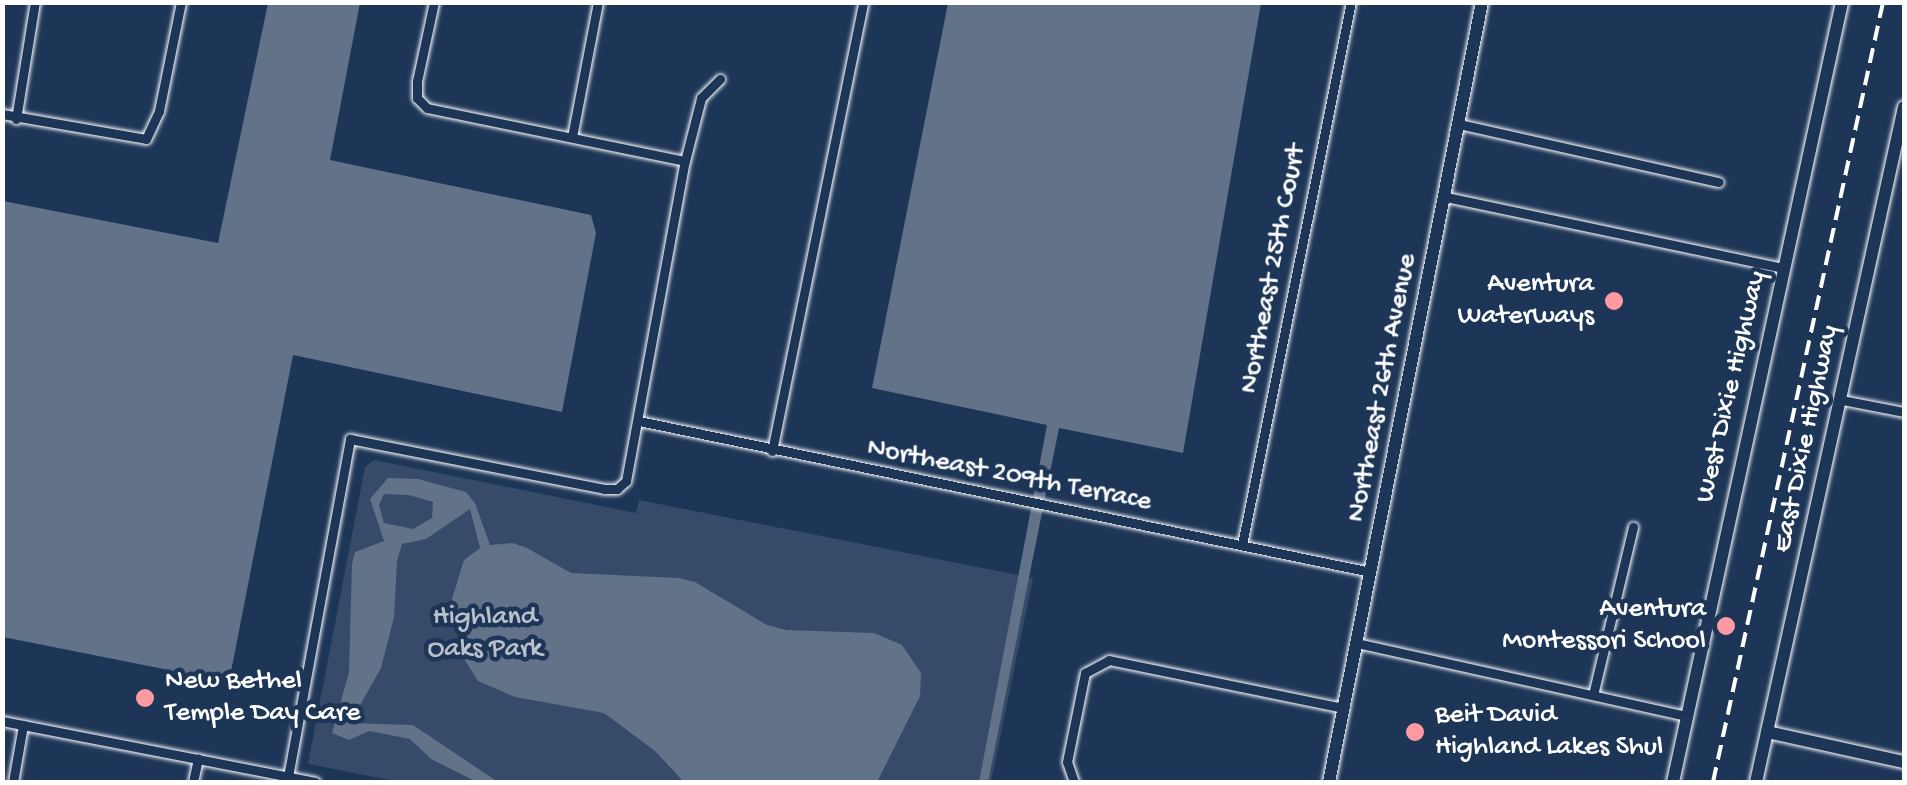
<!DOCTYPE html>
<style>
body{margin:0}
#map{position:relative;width:1907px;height:785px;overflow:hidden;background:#1d3557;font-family:"Gochi Hand",sans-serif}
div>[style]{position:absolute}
.green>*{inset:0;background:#364b69}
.water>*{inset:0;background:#617289}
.roads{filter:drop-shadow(0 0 2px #fff) drop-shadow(0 0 2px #fff)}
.street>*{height:9px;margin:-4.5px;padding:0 4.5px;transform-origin:4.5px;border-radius:4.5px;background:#1d3557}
.secondary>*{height:12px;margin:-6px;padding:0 6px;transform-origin:6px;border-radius:6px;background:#1d3557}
.rail>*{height:4px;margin-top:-2px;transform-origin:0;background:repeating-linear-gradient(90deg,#fff 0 15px,transparent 0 23px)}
.dots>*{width:28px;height:28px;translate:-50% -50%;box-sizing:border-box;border:5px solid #1d3557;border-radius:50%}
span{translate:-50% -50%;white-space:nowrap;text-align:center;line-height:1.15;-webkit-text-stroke:9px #1d3557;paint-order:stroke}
.street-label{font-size:28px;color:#fff}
.poi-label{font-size:28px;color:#fff}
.right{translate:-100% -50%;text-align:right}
.left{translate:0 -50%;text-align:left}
.park-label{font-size:28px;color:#b9c0ca}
.frame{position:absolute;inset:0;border:5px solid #fff;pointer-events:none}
</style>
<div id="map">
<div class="green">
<div style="clip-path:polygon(374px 460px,636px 513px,639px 500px,1033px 578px,991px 782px,400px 782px,308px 764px,365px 467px)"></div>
</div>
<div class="water">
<div style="clip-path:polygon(268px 3px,360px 3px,330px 160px,591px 215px,596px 233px,562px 412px,293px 355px,229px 682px,3px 637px,3px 201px,218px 243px)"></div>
<div style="clip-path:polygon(948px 3px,1261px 3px,1183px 453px,1059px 428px,988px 782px,979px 782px,1047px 425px,872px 388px)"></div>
<div style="clip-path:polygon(evenodd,388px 478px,418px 479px,466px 492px,475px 503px,490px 545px,513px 543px,527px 548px,571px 573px,679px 578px,695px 582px,767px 625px,786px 630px,874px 633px,902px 645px,921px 673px,920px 696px,877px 782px,684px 782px,655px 751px,604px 713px,515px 697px,478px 681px,463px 657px,452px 599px,464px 560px,480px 548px,470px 509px,426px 539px,402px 544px,397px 561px,394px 617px,381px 668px,350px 723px,413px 725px,498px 782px,477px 782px,431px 759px,410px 739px,369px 731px,349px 740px,332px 733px,349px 672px,352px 564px,355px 552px,384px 541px,370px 499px,388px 478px,384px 494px,409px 495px,433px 502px,432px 518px,413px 529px,384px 523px,379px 505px,384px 494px)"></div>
</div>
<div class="roads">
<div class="street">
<div style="left:434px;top:2px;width:81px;rotate:102.1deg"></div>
<div style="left:417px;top:81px;width:17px;rotate:90deg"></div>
<div style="left:417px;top:98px;width:14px;rotate:45deg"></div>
<div style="left:427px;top:108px;width:263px;rotate:11.6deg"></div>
<div style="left:2px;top:114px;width:146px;rotate:9.8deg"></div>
<div style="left:146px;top:139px;width:31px;rotate:-65deg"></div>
<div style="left:159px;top:111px;width:111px;rotate:-78.6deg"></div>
<div style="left:16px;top:119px;width:119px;rotate:-80.8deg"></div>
<div style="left:1459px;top:124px;width:266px;rotate:12.6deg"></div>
<div style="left:572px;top:137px;width:137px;rotate:-79.1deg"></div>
<div style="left:1446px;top:197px;width:345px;rotate:11.9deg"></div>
<div style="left:1842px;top:400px;width:63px;rotate:11deg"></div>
<div style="left:639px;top:421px;width:747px;rotate:11.66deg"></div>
<div style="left:772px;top:451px;width:458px;rotate:-78.5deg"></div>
<div style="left:1242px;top:545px;width:554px;rotate:-78.65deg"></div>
<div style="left:1357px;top:643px;width:338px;rotate:12.5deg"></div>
<div style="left:1593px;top:695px;width:173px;rotate:-76.6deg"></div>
<div style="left:2px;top:721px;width:319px;rotate:11deg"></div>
<div style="left:288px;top:777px;width:344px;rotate:-79.6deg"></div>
<div style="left:350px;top:439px;width:259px;rotate:11.1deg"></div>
<div style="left:604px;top:489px;width:13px"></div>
<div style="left:617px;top:489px;width:12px;rotate:-42deg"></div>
<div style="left:626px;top:481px;width:325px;rotate:-79.6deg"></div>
<div style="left:685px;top:161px;width:65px;rotate:-75.7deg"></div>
<div style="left:701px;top:98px;width:27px;rotate:-45deg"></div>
<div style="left:13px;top:782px;width:58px;rotate:-80deg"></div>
<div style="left:193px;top:782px;width:24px;rotate:-78deg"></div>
<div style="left:1074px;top:782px;width:21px;rotate:-109deg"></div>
<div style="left:1067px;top:762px;width:91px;rotate:-78.6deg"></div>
<div style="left:1085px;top:673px;width:27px;rotate:-28deg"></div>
<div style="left:1109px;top:660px;width:239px;rotate:11.6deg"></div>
</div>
<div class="secondary">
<div style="left:1767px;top:732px;width:140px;rotate:12.4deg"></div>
<div style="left:1329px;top:782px;width:795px;rotate:-78.9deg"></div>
<div style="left:1673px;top:782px;width:798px;rotate:-77.77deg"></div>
<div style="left:1756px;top:782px;width:691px;rotate:-77.63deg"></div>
</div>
</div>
<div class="rail">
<div style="left:1713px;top:782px;width:798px;rotate:-77.7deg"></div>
</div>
<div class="dots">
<div style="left:1614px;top:301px;background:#ff9aa2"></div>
<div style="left:1726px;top:626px;background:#ff9aa2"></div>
<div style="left:145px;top:698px;background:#ff9aa2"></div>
<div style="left:1415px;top:732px;background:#ff9aa2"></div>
</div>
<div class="street-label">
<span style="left:1274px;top:269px;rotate:-79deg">Northeast 25th Court</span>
<span style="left:1732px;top:387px;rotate:-77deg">West Dixie Highway</span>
<span style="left:1383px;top:388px;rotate:-79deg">Northeast 26th Avenue</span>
<span style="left:1807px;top:439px;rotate:-78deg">East Dixie Highway</span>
<span style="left:1009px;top:476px;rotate:11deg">Northeast 209th Terrace</span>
</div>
<div class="poi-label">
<span class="right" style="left:1594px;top:301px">Aventura<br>Waterways</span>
<span class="right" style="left:1706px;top:626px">Aventura<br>Montessori School</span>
<span class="left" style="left:165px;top:698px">New Bethel<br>Temple Day Care</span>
<span class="left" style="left:1435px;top:732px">Beit David<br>Highland Lakes Shul</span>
</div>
<div class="park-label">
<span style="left:485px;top:634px">Highland<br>Oaks Park</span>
</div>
<div class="frame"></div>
</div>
